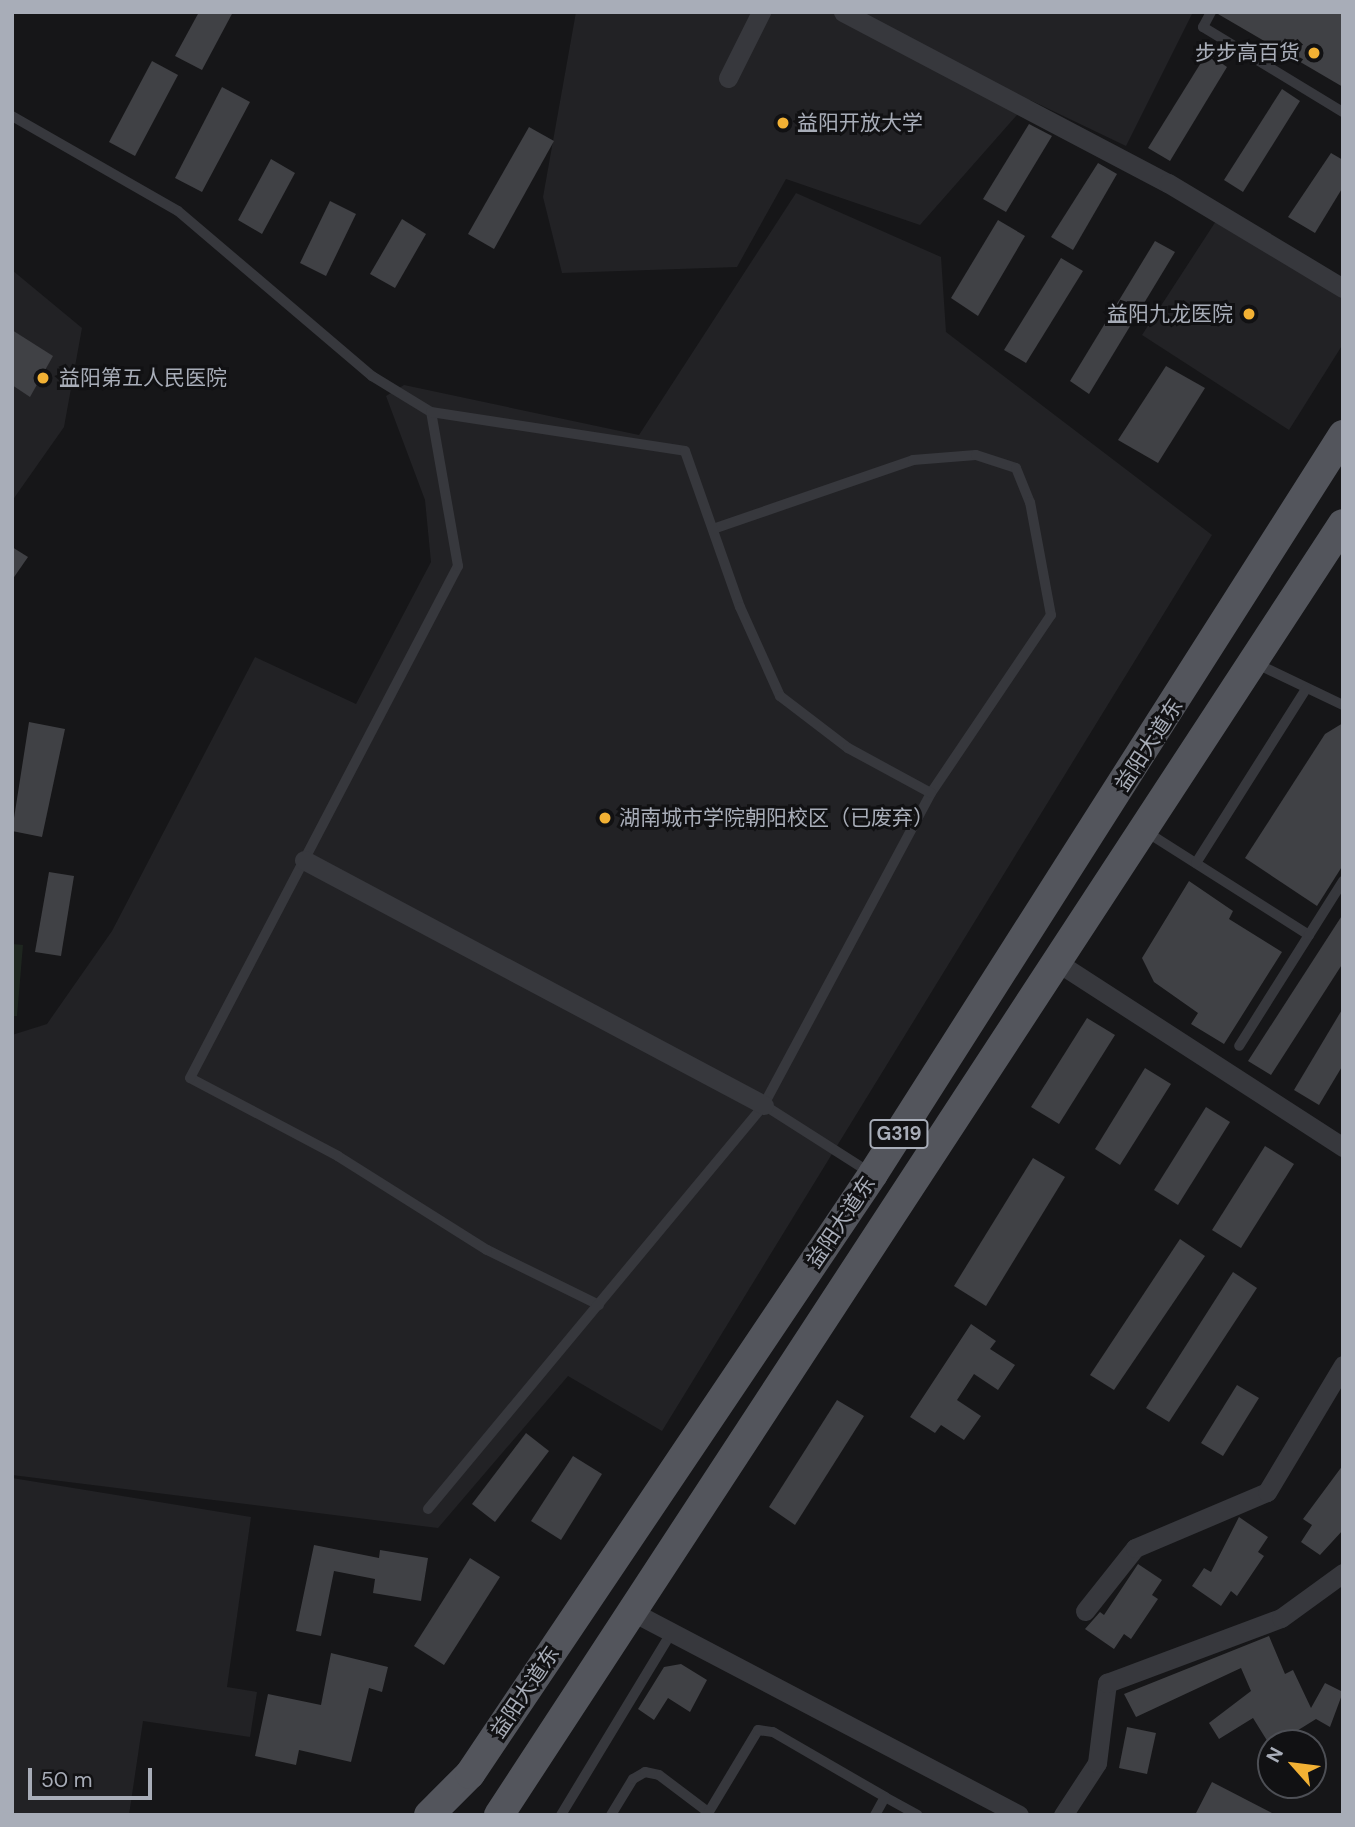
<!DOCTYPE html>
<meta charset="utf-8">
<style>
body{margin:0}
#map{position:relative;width:1355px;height:1827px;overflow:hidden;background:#161618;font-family:"DM Sans","Noto Sans SC",sans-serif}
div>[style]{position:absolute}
.built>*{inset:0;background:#222225}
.green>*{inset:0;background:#1e261f}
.building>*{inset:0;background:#404145}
.lane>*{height:10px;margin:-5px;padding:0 5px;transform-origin:5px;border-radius:5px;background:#37383d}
.street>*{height:19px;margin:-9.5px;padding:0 9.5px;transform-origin:9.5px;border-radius:9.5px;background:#37383d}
.primary>*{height:30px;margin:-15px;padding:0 15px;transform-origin:15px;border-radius:15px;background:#53555c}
.dots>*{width:19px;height:19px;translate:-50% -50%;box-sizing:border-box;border:4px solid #111113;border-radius:50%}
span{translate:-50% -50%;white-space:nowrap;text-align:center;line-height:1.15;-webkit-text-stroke:6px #111113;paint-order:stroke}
.shield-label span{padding:2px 5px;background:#111113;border:2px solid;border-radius:5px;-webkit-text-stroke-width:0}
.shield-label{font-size:19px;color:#a8adb8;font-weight:700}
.poi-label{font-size:21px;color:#a8adb8}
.right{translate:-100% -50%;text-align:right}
.left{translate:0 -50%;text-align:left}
.street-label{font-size:21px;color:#a8adb8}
.frame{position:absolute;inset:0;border:14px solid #a8adb8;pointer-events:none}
.north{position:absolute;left:1257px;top:1729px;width:70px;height:70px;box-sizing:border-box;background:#111113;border:2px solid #4d4f55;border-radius:50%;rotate:298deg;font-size:19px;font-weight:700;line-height:28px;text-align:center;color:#a8adb8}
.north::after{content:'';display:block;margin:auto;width:24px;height:32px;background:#f2b134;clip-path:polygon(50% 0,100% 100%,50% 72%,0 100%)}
.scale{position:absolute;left:28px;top:1768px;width:124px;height:32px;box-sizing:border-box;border:4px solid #a8adb8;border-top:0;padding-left:9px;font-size:21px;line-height:24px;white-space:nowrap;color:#a8adb8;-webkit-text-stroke:5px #111113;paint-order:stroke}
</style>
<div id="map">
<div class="built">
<div style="clip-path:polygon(576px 12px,1193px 12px,1126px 146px,1030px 100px,920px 225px,786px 179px,737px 267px,562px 273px,543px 197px)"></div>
<div style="clip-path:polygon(796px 193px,941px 257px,946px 332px,1212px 535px,662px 1431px,568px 1376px,438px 1528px,12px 1475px,12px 1035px,47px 1024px,112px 931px,255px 657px,356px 704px,431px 562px,425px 500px,386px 396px,404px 385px,639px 435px)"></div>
<div style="clip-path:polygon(1216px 221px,1343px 292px,1343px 344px,1289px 430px,1142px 335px)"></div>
<div style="clip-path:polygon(12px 270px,82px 328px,64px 427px,12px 501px)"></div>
<div style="clip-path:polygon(12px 1478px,251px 1517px,227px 1687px,257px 1692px,250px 1737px,143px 1721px,129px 1815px,12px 1815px)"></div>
</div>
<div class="green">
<div style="clip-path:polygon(12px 944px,23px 945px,17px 1016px,12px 1016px)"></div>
</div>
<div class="building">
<div style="clip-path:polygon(199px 12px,233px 12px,202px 70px,175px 56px)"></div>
<div style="clip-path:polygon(1218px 12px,1343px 12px,1343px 87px,1218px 14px)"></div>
<div style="clip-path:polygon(1207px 53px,1227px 67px,1170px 161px,1148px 148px)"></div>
<div style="clip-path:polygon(152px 61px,178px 75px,135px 156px,109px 142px)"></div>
<div style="clip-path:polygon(222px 87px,250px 102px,202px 192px,175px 178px)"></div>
<div style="clip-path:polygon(1282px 89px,1300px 101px,1243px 192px,1224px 180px)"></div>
<div style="clip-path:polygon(1029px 124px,1052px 136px,1006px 212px,983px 199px)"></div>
<div style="clip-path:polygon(529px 127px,554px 141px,494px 249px,468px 234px)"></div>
<div style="clip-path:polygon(1331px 153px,1343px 160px,1343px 187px,1315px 233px,1288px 217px)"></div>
<div style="clip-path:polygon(271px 159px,295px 173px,262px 234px,238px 220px)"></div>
<div style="clip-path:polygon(1098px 163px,1117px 174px,1073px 250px,1051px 237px)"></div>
<div style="clip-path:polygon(330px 201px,356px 214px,326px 276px,300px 263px)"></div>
<div style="clip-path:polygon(402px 219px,426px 234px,395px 288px,370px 274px)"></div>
<div style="clip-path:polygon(998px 220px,1025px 236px,978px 316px,951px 298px)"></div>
<div style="clip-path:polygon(1155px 241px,1175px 252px,1089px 394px,1070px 381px)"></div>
<div style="clip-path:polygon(1061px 258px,1083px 271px,1026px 363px,1004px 350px)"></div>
<div style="clip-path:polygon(12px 330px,53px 356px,30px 397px,12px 385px)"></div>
<div style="clip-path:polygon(1166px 366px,1205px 388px,1158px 463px,1118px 440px)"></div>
<div style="clip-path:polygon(12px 547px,28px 557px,12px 580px)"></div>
<div style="clip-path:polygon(29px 722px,65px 729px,42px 837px,12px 831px)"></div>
<div style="clip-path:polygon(1343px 723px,1343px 865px,1317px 906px,1245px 858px,1325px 734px)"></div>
<div style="clip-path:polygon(49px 872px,74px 876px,61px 956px,35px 952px)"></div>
<div style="clip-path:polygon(1189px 881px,1233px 911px,1229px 919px,1282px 952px,1224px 1044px,1191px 1024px,1198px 1013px,1154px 982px,1142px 958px)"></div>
<div style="clip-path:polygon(1343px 914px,1343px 963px,1271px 1075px,1248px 1061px)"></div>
<div style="clip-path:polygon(1343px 1008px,1343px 1065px,1319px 1105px,1294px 1090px)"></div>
<div style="clip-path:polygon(1087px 1018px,1115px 1035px,1059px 1124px,1031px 1107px)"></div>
<div style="clip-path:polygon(1145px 1068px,1171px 1084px,1120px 1165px,1095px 1149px)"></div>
<div style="clip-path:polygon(1206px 1107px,1230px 1122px,1178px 1205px,1154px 1190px)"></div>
<div style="clip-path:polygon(1265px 1146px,1294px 1164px,1241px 1248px,1212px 1230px)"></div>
<div style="clip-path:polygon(1033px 1158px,1065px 1177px,986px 1306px,954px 1286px)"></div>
<div style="clip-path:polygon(1180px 1239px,1205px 1256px,1114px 1390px,1090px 1375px)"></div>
<div style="clip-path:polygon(1233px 1272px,1257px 1288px,1169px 1422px,1146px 1408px)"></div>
<div style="clip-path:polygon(971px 1324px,996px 1341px,990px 1349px,1015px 1365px,998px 1390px,974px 1374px,957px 1400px,981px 1416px,964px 1440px,941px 1425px,935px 1433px,910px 1417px)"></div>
<div style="clip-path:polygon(1237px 1385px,1259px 1398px,1223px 1456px,1201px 1443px)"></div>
<div style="clip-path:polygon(837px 1400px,864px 1416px,795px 1525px,769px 1507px)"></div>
<div style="clip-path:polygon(526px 1433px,549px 1451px,495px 1522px,472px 1504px)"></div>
<div style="clip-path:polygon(573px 1456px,602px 1474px,561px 1540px,531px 1521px)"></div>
<div style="clip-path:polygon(1343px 1465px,1343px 1530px,1320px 1555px,1301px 1542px,1312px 1525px,1303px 1519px)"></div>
<div style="clip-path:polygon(1239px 1517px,1268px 1537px,1258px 1552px,1264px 1556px,1237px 1596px,1231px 1591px,1221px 1606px,1192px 1586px,1204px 1568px,1211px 1572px)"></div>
<div style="clip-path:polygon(314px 1545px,379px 1558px,380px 1550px,428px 1558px,421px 1601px,373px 1593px,375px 1579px,334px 1571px,321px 1636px,296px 1631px)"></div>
<div style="clip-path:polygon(470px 1558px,500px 1577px,444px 1665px,414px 1646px)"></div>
<div style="clip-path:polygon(1138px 1564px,1162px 1580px,1152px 1595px,1158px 1599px,1131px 1639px,1124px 1634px,1114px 1649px,1085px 1629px,1100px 1612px,1104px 1615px)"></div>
<div style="clip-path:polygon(1269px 1636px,1285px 1674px,1293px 1670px,1311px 1708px,1325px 1683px,1343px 1692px,1330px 1727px,1316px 1719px,1271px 1747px,1253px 1718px,1219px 1739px,1209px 1723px,1251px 1691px,1241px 1668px,1136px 1717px,1124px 1694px)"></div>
<div style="clip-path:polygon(331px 1653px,388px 1667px,382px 1692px,369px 1688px,351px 1762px,299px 1750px,296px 1765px,255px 1756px,268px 1694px,321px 1705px)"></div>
<div style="clip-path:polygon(681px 1664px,707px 1680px,690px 1712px,668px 1698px,654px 1720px,638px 1709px,664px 1667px)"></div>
<div style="clip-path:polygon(1127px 1727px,1156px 1733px,1147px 1774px,1119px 1768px)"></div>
<div style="clip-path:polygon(1212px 1782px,1276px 1815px,1195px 1815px)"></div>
</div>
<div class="lane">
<div style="left:1211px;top:12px;width:17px;rotate:118deg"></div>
<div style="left:1203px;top:27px;width:164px;rotate:31.3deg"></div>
<div style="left:12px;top:116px;width:191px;rotate:29.8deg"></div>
<div style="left:178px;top:211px;width:255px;rotate:40.4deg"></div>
<div style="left:372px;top:376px;width:69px;rotate:31.4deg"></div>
<div style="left:713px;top:529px;width:212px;rotate:-19deg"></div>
<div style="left:913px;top:460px;width:63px;rotate:-4.5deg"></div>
<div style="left:976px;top:455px;width:42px;rotate:18deg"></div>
<div style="left:1016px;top:468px;width:37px;rotate:68deg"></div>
<div style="left:1030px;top:502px;width:115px;rotate:79.5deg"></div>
<div style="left:1051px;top:615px;width:215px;rotate:124deg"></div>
<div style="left:931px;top:793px;width:354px;rotate:118.2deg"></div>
<div style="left:764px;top:1105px;width:125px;rotate:32.5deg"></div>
<div style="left:1255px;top:663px;width:98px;rotate:25.5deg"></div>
<div style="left:1145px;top:831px;width:194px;rotate:32.4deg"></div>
<div style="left:1309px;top:935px;width:131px;rotate:122.2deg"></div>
<div style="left:1196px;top:863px;width:206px;rotate:-57.7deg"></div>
<div style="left:1309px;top:935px;width:64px;rotate:-57.8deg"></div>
<div style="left:599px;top:1305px;width:125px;rotate:-153.8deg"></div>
<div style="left:487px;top:1250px;width:176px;rotate:-147.8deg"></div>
<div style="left:338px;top:1156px;width:167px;rotate:-152.2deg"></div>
<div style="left:190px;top:1078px;width:578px;rotate:-62.37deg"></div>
<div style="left:458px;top:566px;width:156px;rotate:-99.9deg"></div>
<div style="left:431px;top:412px;width:257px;rotate:8.7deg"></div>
<div style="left:685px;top:451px;width:165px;rotate:70.6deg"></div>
<div style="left:740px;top:607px;width:98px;rotate:65.8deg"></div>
<div style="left:780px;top:696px;width:86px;rotate:37.4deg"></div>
<div style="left:848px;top:748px;width:94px;rotate:28.5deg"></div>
<div style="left:428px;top:1509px;width:525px;rotate:-50.25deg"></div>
<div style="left:885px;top:1797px;width:37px;rotate:29deg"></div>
<div style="left:561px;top:1815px;width:214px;rotate:-58.8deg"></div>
<div style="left:611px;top:1815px;width:42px;rotate:-58.6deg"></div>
<div style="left:633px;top:1779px;width:14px;rotate:-30deg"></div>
<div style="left:645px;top:1772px;width:14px;rotate:12deg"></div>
<div style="left:659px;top:1775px;width:61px;rotate:37.1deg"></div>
<div style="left:707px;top:1815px;width:99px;rotate:-59deg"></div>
<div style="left:758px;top:1730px;width:15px;rotate:8deg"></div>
<div style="left:773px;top:1732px;width:129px;rotate:30.1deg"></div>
<div style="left:885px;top:1797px;width:21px;rotate:119deg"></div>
</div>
<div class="street">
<div style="left:843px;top:12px;width:367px;rotate:27.8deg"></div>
<div style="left:1168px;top:183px;width:204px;rotate:31deg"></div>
<div style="left:728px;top:78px;width:74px;rotate:-63.4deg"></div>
<div style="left:304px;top:860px;width:521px;rotate:28.04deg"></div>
<div style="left:1057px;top:962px;width:341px;rotate:32.9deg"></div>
<div style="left:631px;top:1611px;width:438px;rotate:27.7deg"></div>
<div style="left:1085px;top:1611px;width:80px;rotate:-51.6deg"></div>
<div style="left:1135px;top:1548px;width:143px;rotate:-23deg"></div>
<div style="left:1267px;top:1492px;width:148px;rotate:-59.1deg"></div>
<div style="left:1063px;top:1815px;width:62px;rotate:-56.8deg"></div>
<div style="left:1097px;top:1763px;width:81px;rotate:-82.9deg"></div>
<div style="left:1107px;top:1683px;width:186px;rotate:-20.5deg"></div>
<div style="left:1281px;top:1618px;width:77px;rotate:-36deg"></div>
</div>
<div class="primary">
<div style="left:429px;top:1815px;width:58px;rotate:-45deg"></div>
<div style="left:470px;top:1774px;width:723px;rotate:-56.11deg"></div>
<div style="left:873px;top:1174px;width:876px;rotate:-57.54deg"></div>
<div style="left:499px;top:1815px;width:1542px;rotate:-56.83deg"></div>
</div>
<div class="dots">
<div style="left:1314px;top:53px;background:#f2b134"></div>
<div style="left:783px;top:123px;background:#f2b134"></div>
<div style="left:1249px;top:314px;background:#f2b134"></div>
<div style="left:43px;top:378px;background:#f2b134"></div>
<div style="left:605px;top:818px;background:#f2b134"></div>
</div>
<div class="shield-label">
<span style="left:899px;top:1134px">G319</span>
</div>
<div class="poi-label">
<span class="right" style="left:1300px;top:53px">步步高百货</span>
<span class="left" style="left:797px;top:123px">益阳开放大学</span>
<span class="right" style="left:1233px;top:314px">益阳九龙医院</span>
<span class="left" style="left:59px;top:378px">益阳第五人民医院</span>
<span class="left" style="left:619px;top:818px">湖南城市学院朝阳校区（已废弃）</span>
</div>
<div class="street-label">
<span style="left:1149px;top:745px;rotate:-57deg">益阳大道东</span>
<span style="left:841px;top:1222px;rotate:-56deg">益阳大道东</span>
<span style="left:525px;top:1692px;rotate:-56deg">益阳大道东</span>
</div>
<div class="frame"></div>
<div class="north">N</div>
<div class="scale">50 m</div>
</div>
